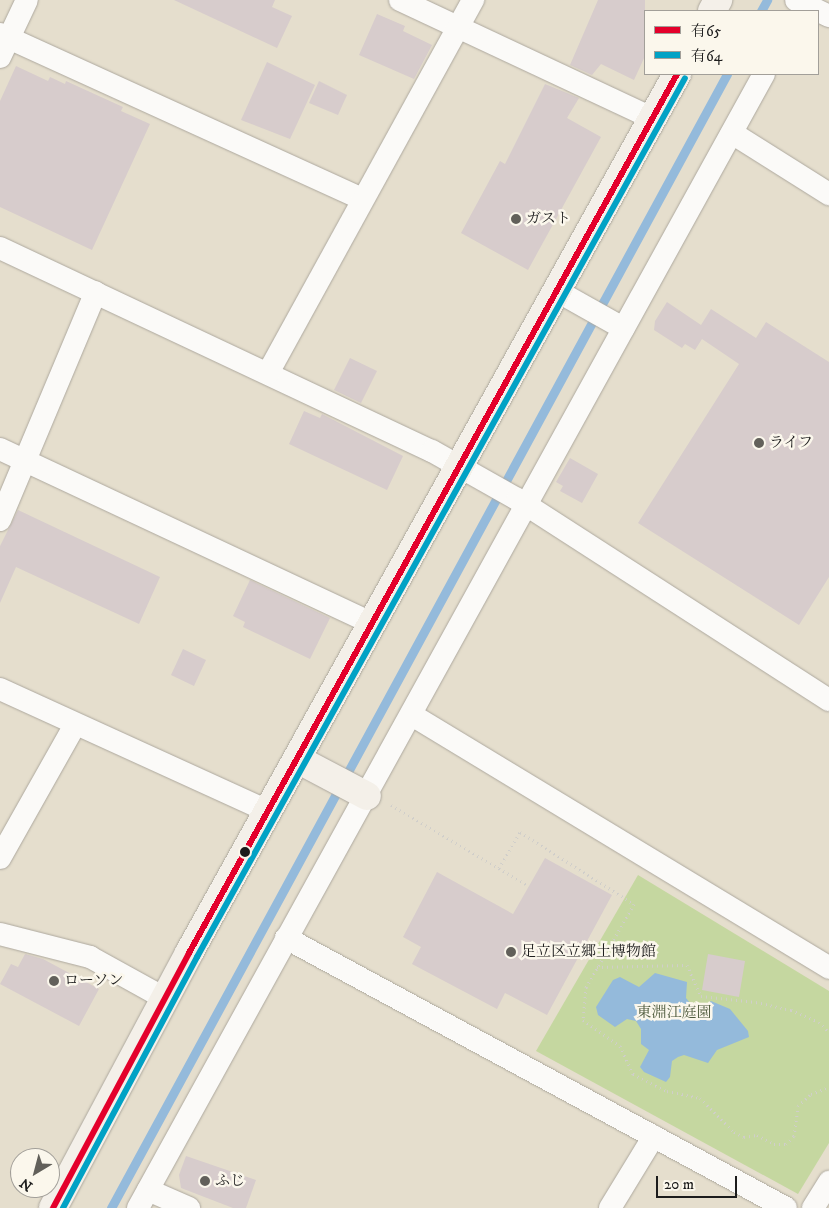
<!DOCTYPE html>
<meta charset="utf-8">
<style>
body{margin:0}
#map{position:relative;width:829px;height:1208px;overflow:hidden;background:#e5decd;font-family:"IM FELL DW Pica","Noto Serif JP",serif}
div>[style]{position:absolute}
.green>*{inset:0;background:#c5d7a0}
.water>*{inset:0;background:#94badb}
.stream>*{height:9px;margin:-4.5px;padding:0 4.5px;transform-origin:4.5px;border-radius:4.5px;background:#94badb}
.building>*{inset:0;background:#d7cccc}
.path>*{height:3px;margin-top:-1.5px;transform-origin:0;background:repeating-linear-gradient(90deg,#d0ceca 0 1px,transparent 0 5px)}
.roads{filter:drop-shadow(0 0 1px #ada89e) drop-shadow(0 0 1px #ada89e)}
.street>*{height:22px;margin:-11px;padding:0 11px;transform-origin:11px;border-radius:11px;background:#fbfaf8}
.secondary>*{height:28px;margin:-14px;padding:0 14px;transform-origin:14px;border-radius:14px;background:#f4f0e9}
.bus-1>*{height:6px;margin:-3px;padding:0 3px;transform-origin:3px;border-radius:3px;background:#e4002b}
.bus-2>*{height:6px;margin:-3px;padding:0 3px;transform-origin:3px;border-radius:3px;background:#01a2c5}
.dots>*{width:14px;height:14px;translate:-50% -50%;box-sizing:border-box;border:2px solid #fbf7ec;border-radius:50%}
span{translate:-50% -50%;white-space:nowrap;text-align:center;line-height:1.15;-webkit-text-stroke:5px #fbf7ec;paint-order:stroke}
.poi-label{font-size:15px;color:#1c1c1c}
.left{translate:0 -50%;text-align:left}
.park-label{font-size:15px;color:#4e5b3d}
.legend{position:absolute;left:644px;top:10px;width:175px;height:65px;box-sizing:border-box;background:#fbf7ec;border:1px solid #a29f99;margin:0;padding:6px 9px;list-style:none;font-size:15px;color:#1c1c1c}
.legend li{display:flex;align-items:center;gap:10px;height:25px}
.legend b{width:25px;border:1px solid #a29f99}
.north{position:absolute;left:10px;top:1148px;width:50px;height:50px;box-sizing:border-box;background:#fbf7ec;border:1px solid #a29f99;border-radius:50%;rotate:217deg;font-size:14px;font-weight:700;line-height:20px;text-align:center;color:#1c1c1c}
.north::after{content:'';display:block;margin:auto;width:18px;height:22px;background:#62605a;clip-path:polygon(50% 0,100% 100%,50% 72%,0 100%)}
.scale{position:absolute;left:656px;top:1176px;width:81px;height:22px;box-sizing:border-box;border:2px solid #1c1c1c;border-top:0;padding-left:6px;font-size:15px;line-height:18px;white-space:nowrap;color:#1c1c1c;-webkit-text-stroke:4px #fbf7ec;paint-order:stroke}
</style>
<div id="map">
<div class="green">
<div style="clip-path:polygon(638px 875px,829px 991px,829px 1143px,798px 1194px,536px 1051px)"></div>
</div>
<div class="water">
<div style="clip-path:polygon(655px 973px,687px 982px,686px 998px,690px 1003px,705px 1006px,711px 1001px,730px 1009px,748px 1031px,749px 1037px,717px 1050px,708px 1063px,684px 1055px,678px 1057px,672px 1061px,670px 1077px,666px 1082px,644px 1072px,640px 1067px,649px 1050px,641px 1044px,641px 1029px,636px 1021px,627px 1019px,615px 1027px,598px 1015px,596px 1007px,613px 980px,620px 977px,639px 987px)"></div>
</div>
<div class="stream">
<div style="left:761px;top:11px;width:13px;rotate:-61deg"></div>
<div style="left:111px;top:1208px;width:1291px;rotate:-61.49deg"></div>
</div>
<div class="building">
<div style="clip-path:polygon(174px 0,275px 0,272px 7px,292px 16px,277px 48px)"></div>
<div style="clip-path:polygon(598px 0,645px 0,645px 56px,634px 80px,601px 64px,592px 75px,570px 65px)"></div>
<div style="clip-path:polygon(377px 14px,405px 26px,403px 31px,432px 45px,414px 79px,359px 55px)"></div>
<div style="clip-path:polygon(267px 62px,315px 85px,290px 139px,241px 120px)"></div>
<div style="clip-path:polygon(16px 66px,48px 81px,50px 77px,65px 84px,66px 81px,123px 107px,121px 111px,150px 124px,92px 250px,0 207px,0 101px)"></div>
<div style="clip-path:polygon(319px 81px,347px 95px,338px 115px,309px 103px)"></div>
<div style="clip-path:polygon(545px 84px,579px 98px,567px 118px,601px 137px,528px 270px,461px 233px,500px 161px,505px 164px)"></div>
<div style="clip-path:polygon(667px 302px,701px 325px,711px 309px,756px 338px,766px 322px,829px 362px,829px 577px,799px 625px,638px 523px,739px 364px,702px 339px,695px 350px,685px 344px,682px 348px,654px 330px,655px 321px)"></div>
<div style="clip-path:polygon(350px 358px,377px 371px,361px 403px,334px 390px)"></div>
<div style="clip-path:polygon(304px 411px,320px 418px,322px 414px,403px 456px,387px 490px,289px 444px)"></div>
<div style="clip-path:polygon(570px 458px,598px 474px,582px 503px,560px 491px,563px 486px,556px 482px)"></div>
<div style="clip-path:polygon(18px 510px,160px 577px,139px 624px,16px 567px,0 603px,0 546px)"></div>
<div style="clip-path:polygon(250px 580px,330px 618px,310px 659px,243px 627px,245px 622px,233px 616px)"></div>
<div style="clip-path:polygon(183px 649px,206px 660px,194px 686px,171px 675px)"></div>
<div style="clip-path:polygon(545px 858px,612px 895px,547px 1015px,505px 993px,497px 1009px,412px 964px,421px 947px,403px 937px,437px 872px,513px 914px)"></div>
<div style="clip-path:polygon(25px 954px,43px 959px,99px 989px,79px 1026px,0 984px,11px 964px,18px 967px)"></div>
<div style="clip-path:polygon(708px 954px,745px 961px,739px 997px,702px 990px)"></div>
<div style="clip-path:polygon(186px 1156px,256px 1180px,246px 1208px,233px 1208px,181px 1188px,179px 1175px)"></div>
</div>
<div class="path">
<div style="left:391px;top:805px;width:160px;rotate:30.4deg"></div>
<div style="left:499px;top:868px;width:42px;rotate:-59.7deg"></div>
<div style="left:520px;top:832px;width:135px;rotate:32.3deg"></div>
<div style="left:634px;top:904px;width:96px;rotate:120deg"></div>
<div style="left:586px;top:987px;width:33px;rotate:95deg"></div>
<div style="left:583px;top:1020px;width:45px;rotate:35.1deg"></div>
<div style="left:620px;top:1046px;width:31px;rotate:65deg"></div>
<div style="left:633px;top:1074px;width:38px;rotate:27deg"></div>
<div style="left:667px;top:1091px;width:34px;rotate:12deg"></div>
<div style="left:700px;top:1098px;width:48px;rotate:45deg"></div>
<div style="left:734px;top:1132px;width:11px;rotate:27deg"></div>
<div style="left:744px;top:1137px;width:13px;rotate:-9deg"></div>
<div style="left:757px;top:1135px;width:19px;rotate:28deg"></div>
<div style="left:774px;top:1144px;width:12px"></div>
<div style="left:786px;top:1144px;width:11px;rotate:-45deg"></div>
<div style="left:794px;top:1136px;width:30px;rotate:-82deg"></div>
<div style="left:798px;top:1106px;width:18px;rotate:-43deg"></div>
<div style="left:811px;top:1094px;width:19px;rotate:-21deg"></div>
<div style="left:597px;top:967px;width:90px;rotate:-1.3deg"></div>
<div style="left:687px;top:965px;width:34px;rotate:66deg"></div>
<div style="left:701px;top:996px;width:55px;rotate:6.2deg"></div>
<div style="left:756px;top:1002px;width:36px;rotate:13deg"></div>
<div style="left:791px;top:1010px;width:30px;rotate:23deg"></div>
<div style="left:819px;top:1022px;width:14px;rotate:45deg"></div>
</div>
<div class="roads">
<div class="street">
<div style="left:400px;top:0;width:278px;rotate:25.1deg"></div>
<div style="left:796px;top:0;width:37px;rotate:26deg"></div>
<div style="left:0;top:34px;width:398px;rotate:24.5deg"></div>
<div style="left:0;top:57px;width:63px;rotate:-64.7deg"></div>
<div style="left:732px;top:133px;width:115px;rotate:32.2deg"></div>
<div style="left:0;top:248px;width:477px;rotate:25.2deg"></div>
<div style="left:432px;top:451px;width:98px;rotate:29.5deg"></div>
<div style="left:517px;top:499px;width:371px;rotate:32.8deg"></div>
<div style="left:557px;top:291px;width:76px;rotate:29.3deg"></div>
<div style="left:268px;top:373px;width:426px;rotate:-61.2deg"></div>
<div style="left:0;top:449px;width:411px;rotate:25.1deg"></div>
<div style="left:0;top:520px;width:247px;rotate:-67.2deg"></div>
<div style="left:0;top:689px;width:294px;rotate:24.5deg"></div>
<div style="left:412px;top:715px;width:488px;rotate:31.2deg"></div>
<div style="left:0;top:858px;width:153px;rotate:-60.6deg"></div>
<div style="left:0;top:934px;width:93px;rotate:14.3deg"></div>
<div style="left:90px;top:957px;width:85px;rotate:29deg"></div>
<div style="left:286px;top:938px;width:568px;rotate:28.37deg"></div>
<div style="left:148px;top:1190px;width:45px;rotate:23.7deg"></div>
<div style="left:138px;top:1208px;width:1295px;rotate:-61.1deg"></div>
<div style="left:610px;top:1208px;width:84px;rotate:-58.6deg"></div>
<div style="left:813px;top:1208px;width:31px;rotate:-58deg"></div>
</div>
<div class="secondary">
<div style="left:712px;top:11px;width:13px;rotate:-61deg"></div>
<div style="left:297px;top:759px;width:79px;rotate:27.9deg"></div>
<div style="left:53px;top:1208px;width:289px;rotate:-61.9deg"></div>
<div style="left:189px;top:953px;width:1005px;rotate:-60.96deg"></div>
</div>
</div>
<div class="bus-1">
<div style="left:53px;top:1208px;width:289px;rotate:-61.9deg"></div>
<div style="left:189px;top:953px;width:1005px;rotate:-60.96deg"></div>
</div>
<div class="bus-2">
<div style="left:63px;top:1208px;width:285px;rotate:-61.9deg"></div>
<div style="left:197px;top:957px;width:1005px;rotate:-60.96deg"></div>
</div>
<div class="dots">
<div style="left:516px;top:219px;background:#62605a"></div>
<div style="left:759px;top:443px;background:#62605a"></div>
<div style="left:245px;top:852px;background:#1c1c1c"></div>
<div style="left:511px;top:952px;background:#62605a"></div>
<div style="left:54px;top:981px;background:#62605a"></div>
<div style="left:205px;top:1181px;background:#62605a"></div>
</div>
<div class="poi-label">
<span class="left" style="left:526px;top:219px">ガスト</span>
<span class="left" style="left:769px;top:443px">ライフ</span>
<span class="left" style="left:521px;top:952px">足立区立郷土博物館</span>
<span class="left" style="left:64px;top:981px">ローソン</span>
<span class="left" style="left:215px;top:1181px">ふじ</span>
</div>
<div class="park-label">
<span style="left:674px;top:1013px">東淵江庭園</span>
</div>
<ul class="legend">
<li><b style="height:6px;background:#e4002b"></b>有65</li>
<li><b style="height:6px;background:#01a2c5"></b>有64</li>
</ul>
<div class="north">N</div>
<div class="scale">20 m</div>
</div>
